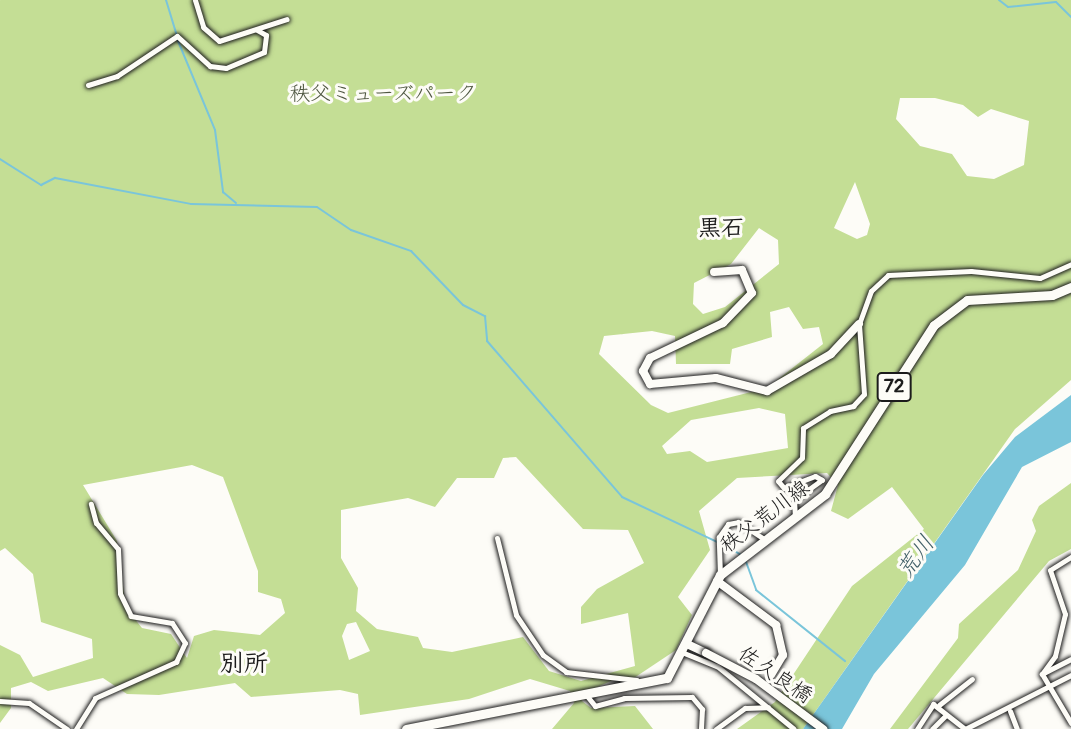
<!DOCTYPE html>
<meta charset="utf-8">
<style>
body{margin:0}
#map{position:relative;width:1071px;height:729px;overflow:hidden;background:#fdfcf7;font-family:Pangolin,"Klee One",sans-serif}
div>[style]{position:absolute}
.green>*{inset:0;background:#c4de95}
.water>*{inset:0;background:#7ac5da}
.stream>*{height:2px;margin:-1px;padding:0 1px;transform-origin:1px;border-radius:1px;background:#7ac5da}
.roads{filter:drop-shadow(0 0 2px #1c1c1c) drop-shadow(0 0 2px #1c1c1c)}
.street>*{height:5px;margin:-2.5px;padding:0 2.5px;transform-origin:2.5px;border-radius:2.5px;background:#fdfcf7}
.secondary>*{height:8px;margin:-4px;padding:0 4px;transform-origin:4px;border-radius:4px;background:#fdfcf7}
.primary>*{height:9px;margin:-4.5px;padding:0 4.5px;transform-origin:4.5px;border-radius:4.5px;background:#fdfcf7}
.bridges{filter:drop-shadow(0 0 2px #1c1c1c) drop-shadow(0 0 2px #1c1c1c)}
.secondary-bridge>*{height:8px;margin:-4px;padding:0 4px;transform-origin:4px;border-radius:4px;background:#fdfcf7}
span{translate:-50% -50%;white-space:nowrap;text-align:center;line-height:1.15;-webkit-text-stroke:6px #fdfcf7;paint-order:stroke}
.shield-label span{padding:2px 5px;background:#fdfcf7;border:2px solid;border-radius:5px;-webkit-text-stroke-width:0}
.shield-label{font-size:19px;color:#1c1c1c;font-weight:700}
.park-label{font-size:21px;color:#4e5640}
.street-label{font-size:21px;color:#1c1c1c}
.neighbourhood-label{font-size:23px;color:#1c1c1c;font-weight:700}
.water-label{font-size:23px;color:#426068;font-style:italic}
.quarter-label{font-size:24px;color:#1c1c1c;font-weight:700}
</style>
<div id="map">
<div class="green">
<div style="clip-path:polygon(evenodd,0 0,1071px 0,1071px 380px,1015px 429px,803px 729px,737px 729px,775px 702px,852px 586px,924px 529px,892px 487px,848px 519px,831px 511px,838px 485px,827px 473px,737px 478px,699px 511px,710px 550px,678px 597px,692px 615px,676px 650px,634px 678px,620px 677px,586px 692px,582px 701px,591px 708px,635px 706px,653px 729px,552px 729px,574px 703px,570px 691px,530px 679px,469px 699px,360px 715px,358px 694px,340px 690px,251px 697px,235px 683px,159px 695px,127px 694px,103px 678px,48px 691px,31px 682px,11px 688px,11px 708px,0 723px,0 645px,20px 655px,33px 677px,93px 658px,92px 639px,41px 622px,33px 574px,5px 548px,0 551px,0 0,900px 98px,935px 98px,963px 105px,978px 117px,991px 109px,1029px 121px,1024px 165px,994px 179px,967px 176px,952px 154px,920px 146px,896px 119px,900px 98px,0 0,855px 182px,870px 224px,867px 235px,857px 239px,834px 228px,855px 182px,0 0,759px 228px,778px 240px,779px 264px,725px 307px,703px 314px,693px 304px,694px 283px,731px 264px,759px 228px,0 0,789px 307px,803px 329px,819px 327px,823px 344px,767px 388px,668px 413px,651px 405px,599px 354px,604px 336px,652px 331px,675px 336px,676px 364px,730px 364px,732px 349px,772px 337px,770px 312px,789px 307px,0 0,759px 408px,785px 414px,788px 448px,707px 462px,690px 451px,667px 454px,662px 446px,691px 420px,759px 408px,0 0,516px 457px,583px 529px,628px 530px,644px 563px,597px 589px,581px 607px,581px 624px,628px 613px,635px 666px,581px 681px,549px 671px,523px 637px,452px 652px,423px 648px,418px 637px,377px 629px,356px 611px,358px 588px,341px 558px,341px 510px,408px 498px,435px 507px,457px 478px,494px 478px,503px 458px,516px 457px,0 0,192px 465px,223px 477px,258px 571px,258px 592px,281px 599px,285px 613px,260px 635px,214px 630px,194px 636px,187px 658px,171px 634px,142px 628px,126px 608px,117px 541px,83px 485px,192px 465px,0 0,356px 622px,370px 651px,349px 660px,342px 636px,347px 624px,356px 622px)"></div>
<div style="clip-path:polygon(1071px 483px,1071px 549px,1049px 561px,908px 729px,890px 729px,958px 638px,959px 624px,1018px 570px,1036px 531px,1032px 520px,1039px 506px)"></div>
</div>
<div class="water">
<div style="clip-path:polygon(1071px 395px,1071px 442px,1022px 467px,965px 565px,874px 674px,842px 729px,803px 729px,983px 475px,1015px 437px)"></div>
</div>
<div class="stream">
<div style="left:166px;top:0;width:38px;rotate:73deg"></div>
<div style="left:999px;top:0;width:11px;rotate:38deg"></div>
<div style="left:1008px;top:7px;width:48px;rotate:-5.9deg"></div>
<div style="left:1056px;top:2px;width:21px;rotate:45deg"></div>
<div style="left:178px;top:41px;width:96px;rotate:67.4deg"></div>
<div style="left:215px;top:130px;width:63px;rotate:82.6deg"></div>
<div style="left:223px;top:192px;width:17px;rotate:40deg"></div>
<div style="left:0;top:159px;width:49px;rotate:32.4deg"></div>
<div style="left:41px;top:185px;width:16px;rotate:-27deg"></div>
<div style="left:55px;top:178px;width:138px;rotate:10.8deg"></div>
<div style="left:191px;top:204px;width:126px;rotate:1.4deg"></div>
<div style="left:317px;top:207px;width:41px;rotate:34.1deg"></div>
<div style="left:351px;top:230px;width:64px;rotate:19.3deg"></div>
<div style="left:411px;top:251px;width:75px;rotate:46.1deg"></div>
<div style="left:463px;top:305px;width:25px;rotate:27deg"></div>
<div style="left:485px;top:316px;width:25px;rotate:85deg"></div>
<div style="left:487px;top:341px;width:206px;rotate:49.1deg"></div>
<div style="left:622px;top:497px;width:105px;rotate:25.3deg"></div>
<div style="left:723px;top:544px;width:21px;rotate:31deg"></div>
<div style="left:745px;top:559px;width:33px;rotate:70deg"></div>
<div style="left:756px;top:590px;width:114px;rotate:38.6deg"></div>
</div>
<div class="roads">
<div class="street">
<div style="left:195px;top:0;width:28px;rotate:73deg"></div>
<div style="left:203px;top:27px;width:21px;rotate:41deg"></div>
<div style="left:219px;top:41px;width:71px;rotate:-17.9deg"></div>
<div style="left:88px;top:85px;width:30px;rotate:-17deg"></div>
<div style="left:117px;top:76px;width:72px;rotate:-33.7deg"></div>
<div style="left:177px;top:36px;width:45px;rotate:42.3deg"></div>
<div style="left:210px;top:66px;width:16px;rotate:7deg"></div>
<div style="left:226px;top:68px;width:41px;rotate:-22.8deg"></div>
<div style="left:264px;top:52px;width:17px;rotate:-83deg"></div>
<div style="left:266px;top:35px;width:10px;rotate:-151deg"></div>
<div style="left:795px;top:518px;width:18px;rotate:-93deg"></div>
<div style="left:794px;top:500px;width:34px;rotate:-36deg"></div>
<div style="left:822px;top:480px;width:8px;rotate:-150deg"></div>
<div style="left:815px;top:476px;width:33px;rotate:159deg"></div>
<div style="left:784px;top:488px;width:9px;rotate:-131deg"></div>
<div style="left:778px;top:481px;width:33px;rotate:-44deg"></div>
<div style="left:802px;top:458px;width:30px;rotate:-88deg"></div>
<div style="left:803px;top:428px;width:32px;rotate:-32deg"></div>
<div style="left:830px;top:411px;width:24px;rotate:-12deg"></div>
<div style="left:853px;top:406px;width:16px;rotate:-47deg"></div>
<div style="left:864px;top:394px;width:70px;rotate:-94.1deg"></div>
<div style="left:859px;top:324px;width:35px;rotate:-70deg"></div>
<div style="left:871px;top:291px;width:23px;rotate:-43deg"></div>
<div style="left:888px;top:275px;width:83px;rotate:-2.8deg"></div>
<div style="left:971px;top:271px;width:69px;rotate:5.8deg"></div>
<div style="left:1040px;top:278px;width:34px;rotate:-24deg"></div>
<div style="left:497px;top:538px;width:79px;rotate:76.1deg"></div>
<div style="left:516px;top:615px;width:48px;rotate:56deg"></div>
<div style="left:543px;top:655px;width:29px;rotate:36deg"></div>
<div style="left:566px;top:672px;width:71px;rotate:6.4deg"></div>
<div style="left:720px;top:575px;width:38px;rotate:-92deg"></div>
<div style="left:719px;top:537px;width:16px;rotate:-55deg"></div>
<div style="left:728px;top:524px;width:10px;rotate:-11deg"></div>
<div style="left:738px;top:522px;width:33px;rotate:33deg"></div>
<div style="left:684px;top:653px;width:35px;rotate:22deg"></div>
<div style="left:717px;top:666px;width:99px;rotate:39.3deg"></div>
<div style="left:1071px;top:659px;width:33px;rotate:153deg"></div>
<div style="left:1042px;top:674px;width:57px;rotate:59.4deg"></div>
<div style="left:1042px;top:674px;width:22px;rotate:-54deg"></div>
<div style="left:1055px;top:656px;width:43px;rotate:-76.6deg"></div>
<div style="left:1065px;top:614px;width:46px;rotate:-108.8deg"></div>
<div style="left:1050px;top:570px;width:25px;rotate:-32deg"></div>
<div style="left:587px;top:696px;width:13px;rotate:51deg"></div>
<div style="left:595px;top:706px;width:30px;rotate:-15deg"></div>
<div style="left:624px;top:698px;width:68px;rotate:-0.8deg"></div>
<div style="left:692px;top:697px;width:16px;rotate:50deg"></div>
<div style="left:702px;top:709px;width:20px;rotate:93deg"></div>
<div style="left:0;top:701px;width:29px;rotate:4deg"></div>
<div style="left:29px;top:703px;width:46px;rotate:34.4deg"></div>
<div style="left:939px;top:705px;width:42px;rotate:-38.2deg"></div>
<div style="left:1010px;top:711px;width:19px;rotate:69deg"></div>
<div style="left:76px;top:729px;width:36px;rotate:-58deg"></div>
<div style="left:95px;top:698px;width:89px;rotate:-24deg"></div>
<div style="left:176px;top:662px;width:21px;rotate:-65deg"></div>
<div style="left:185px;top:643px;width:24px;rotate:-123deg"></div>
<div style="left:172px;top:623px;width:42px;rotate:-170.3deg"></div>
<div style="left:131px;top:616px;width:25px;rotate:-116deg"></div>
<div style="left:120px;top:593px;width:44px;rotate:-92.6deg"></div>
<div style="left:118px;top:549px;width:34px;rotate:-130deg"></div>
<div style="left:96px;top:523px;width:20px;rotate:-105deg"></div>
<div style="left:716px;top:729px;width:36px;rotate:-36deg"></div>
<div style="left:745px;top:708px;width:23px;rotate:-2deg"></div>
<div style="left:917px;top:729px;width:30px;rotate:-57deg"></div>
<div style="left:933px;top:704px;width:41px;rotate:38deg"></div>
<div style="left:965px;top:729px;width:119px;rotate:-27deg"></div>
<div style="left:932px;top:729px;width:18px;rotate:-45deg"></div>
</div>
<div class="secondary">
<div style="left:714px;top:272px;width:28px;rotate:-4deg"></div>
<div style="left:742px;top:270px;width:25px;rotate:67deg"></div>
<div style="left:752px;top:293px;width:42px;rotate:134deg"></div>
<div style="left:723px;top:323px;width:81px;rotate:154.4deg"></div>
<div style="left:650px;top:358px;width:15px;rotate:118deg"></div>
<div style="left:643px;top:371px;width:15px;rotate:62deg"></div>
<div style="left:650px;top:384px;width:66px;rotate:-5.2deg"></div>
<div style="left:716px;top:378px;width:53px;rotate:14.3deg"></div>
<div style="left:767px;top:391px;width:74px;rotate:-30deg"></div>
<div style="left:831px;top:354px;width:41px;rotate:-47deg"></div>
<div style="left:717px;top:581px;width:74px;rotate:36.7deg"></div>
<div style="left:776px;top:625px;width:31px;rotate:77deg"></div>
<div style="left:783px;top:655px;width:23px;rotate:121deg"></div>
<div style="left:687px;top:644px;width:21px;rotate:25deg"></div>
</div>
<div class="primary">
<div style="left:406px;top:729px;width:266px;rotate:-11.1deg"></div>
<div style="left:667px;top:678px;width:116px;rotate:-62.8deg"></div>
<div style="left:720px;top:575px;width:133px;rotate:-37.6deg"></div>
<div style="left:825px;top:494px;width:201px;rotate:-57.2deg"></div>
<div style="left:934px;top:325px;width:41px;rotate:-37.1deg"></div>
<div style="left:967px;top:300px;width:85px;rotate:-3.4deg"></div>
<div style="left:1052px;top:295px;width:21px;rotate:-23deg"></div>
</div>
</div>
<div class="bridges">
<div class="secondary-bridge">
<div style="left:706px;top:653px;width:56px;rotate:27.5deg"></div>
<div style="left:756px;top:679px;width:84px;rotate:36.7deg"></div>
</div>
</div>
<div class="shield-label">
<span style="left:894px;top:387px">72</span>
</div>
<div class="park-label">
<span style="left:383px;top:94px">秩父ミューズパーク</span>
</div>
<div class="street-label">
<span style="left:765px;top:517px;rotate:-37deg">秩父荒川線</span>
<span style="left:775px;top:675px;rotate:34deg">佐久良橋</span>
</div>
<div class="neighbourhood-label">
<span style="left:721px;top:228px">黒石</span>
</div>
<div class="water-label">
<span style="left:916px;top:557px;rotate:-54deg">荒川</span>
</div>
<div class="quarter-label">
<span style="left:244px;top:664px">別所</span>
</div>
</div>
